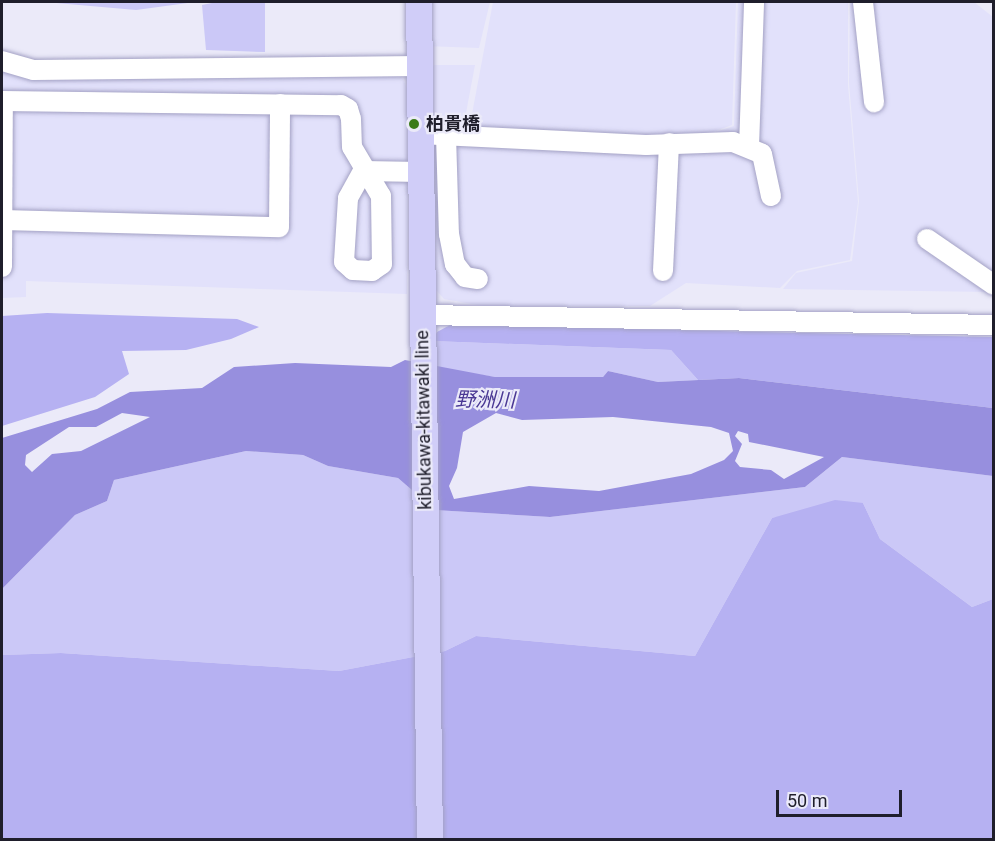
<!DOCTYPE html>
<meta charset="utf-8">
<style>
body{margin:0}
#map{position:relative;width:995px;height:841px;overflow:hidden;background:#ebeaf9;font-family:Roboto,"Noto Sans JP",sans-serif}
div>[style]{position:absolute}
.built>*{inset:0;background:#e2e1fb}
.green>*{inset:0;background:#cbc8f7}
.forest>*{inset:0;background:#b6b1f2}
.water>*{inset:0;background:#978fde}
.roads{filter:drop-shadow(0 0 2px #a3a1c4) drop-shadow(0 0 2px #a3a1c4)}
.minor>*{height:20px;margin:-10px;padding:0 10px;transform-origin:10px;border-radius:10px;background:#fff}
.major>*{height:26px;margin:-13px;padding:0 13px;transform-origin:13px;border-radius:13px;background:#d0cdf8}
.dots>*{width:16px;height:16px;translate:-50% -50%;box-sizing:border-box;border:3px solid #ebeaf9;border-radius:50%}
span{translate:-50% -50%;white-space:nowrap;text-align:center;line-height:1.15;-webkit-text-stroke:4.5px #ebeaf9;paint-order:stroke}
.poi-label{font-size:18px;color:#1f1e2b;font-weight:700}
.left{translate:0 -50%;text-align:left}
.street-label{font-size:18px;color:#1f1e2b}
.water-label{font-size:20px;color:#4a3894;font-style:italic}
.frame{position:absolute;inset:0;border:3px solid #1f1e2b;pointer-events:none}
.scale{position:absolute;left:776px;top:790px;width:126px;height:27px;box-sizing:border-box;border:3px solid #1f1e2b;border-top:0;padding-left:8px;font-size:18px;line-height:21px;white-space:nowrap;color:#1f1e2b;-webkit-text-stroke:4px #ebeaf9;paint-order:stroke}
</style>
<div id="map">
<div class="built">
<div style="clip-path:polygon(426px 2px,490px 2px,479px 48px,425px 46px)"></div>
<div style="clip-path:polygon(493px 2px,736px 2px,732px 125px,697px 138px,734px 126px,738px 2px,848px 2px,848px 85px,858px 202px,850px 260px,797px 271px,780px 288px,686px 283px,650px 306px,483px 306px,444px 299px,430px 283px,428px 73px,434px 65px,475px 65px,463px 129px,469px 130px)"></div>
<div style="clip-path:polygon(850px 2px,974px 2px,993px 17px,993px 289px,990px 292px,783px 289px,796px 273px,852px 261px,859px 201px,849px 83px)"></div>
<div style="clip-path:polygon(2px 69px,37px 80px,400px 73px,408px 90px,407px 294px,26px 281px,26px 297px,2px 298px)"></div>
</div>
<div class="green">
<div style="clip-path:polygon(45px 2px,195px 2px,136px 10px)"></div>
<div style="clip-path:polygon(217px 2px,265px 2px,265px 52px,206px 50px,202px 5px)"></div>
<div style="clip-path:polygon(432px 341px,671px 350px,698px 380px,658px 382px,608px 371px,603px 377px,495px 377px,432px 367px)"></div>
<div style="clip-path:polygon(246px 451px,303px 455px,328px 466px,398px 478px,435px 510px,550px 517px,805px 487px,842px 457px,993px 476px,993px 599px,972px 607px,880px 539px,863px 503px,772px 518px,695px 656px,476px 636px,445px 651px,339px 671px,61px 653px,2px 655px,2px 589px,75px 515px,107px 501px,114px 480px)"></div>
</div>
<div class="forest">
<div style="clip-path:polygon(47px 313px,237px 319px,259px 327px,231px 339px,186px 350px,122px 351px,129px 374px,95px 397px,2px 426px,2px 316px)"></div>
<div style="clip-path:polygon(450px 325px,993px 337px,993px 408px,739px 378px,698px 380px,671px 350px,432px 341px,437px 332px)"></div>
<div style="clip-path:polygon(835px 500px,863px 503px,880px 539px,972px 607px,993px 599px,993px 839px,2px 839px,2px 655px,61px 653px,339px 671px,445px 651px,476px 636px,695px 656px,772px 518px)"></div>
</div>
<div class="water">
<div style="clip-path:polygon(evenodd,405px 360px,495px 377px,603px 377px,608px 371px,658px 382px,739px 378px,993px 408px,993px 476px,842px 457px,805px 487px,550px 517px,435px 510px,398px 478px,328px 466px,303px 455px,246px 451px,114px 480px,107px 501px,75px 515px,2px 589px,2px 438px,97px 409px,130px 392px,202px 388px,234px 367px,295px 363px,391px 367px,405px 360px,122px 413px,150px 417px,81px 451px,52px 454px,32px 472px,25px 465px,26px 455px,69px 427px,96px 427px,122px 413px,405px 360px,496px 413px,522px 420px,613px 417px,711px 427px,729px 433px,733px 451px,724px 460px,691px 474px,599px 491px,529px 486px,454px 499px,449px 486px,457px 468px,463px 432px,496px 413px,405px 360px,738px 431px,748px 434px,749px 442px,824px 457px,784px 479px,771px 470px,740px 467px,735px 461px,742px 444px,735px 436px,738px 431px)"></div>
</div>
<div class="roads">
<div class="minor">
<div style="left:863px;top:2px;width:101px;rotate:83.7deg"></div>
<div style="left:2px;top:61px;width:33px;rotate:16deg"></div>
<div style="left:34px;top:70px;width:385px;rotate:-0.6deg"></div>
<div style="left:2px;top:101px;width:339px;rotate:0.7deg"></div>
<div style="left:341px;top:105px;width:8px;rotate:30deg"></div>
<div style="left:348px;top:109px;width:10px;rotate:73deg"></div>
<div style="left:351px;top:119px;width:28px;rotate:88deg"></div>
<div style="left:352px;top:147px;width:57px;rotate:59.4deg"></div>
<div style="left:381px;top:196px;width:68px;rotate:89.2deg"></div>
<div style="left:382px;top:264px;width:12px;rotate:145deg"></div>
<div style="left:372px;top:271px;width:19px;rotate:-177deg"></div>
<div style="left:353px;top:270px;width:12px;rotate:-138deg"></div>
<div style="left:344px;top:262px;width:64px;rotate:-86.4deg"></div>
<div style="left:348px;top:198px;width:31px;rotate:-61deg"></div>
<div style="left:420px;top:134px;width:226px;rotate:2.8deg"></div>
<div style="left:646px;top:145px;width:87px;rotate:-2deg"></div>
<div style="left:733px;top:142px;width:31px;rotate:22deg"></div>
<div style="left:762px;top:154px;width:43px;rotate:77.9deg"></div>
<div style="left:446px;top:135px;width:99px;rotate:88.3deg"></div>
<div style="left:449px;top:234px;width:31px;rotate:79deg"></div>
<div style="left:455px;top:264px;width:16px;rotate:52deg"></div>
<div style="left:465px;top:277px;width:13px;rotate:9deg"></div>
<div style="left:749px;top:147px;width:145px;rotate:-88deg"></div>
<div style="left:363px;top:171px;width:58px;rotate:1deg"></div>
<div style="left:3px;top:220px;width:276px;rotate:1.5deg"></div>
<div style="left:279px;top:227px;width:123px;rotate:-89.5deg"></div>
<div style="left:927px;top:239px;width:81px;rotate:34.5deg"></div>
<div style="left:2px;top:267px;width:166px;rotate:-89.7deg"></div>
<div style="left:663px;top:271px;width:128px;rotate:-87.3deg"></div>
<div style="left:423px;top:315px;width:571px;rotate:1deg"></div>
</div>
<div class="major">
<div style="left:419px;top:2px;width:838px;rotate:89.25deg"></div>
</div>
</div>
<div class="dots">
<div style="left:414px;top:124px;background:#3b7b19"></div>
</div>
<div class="poi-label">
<span class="left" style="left:426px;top:124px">柏貴橋</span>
</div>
<div class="street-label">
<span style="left:424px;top:420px;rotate:-91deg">kibukawa-kitawaki line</span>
</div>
<div class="water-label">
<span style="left:485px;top:400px;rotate:1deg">野洲川</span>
</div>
<div class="frame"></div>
<div class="scale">50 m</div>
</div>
